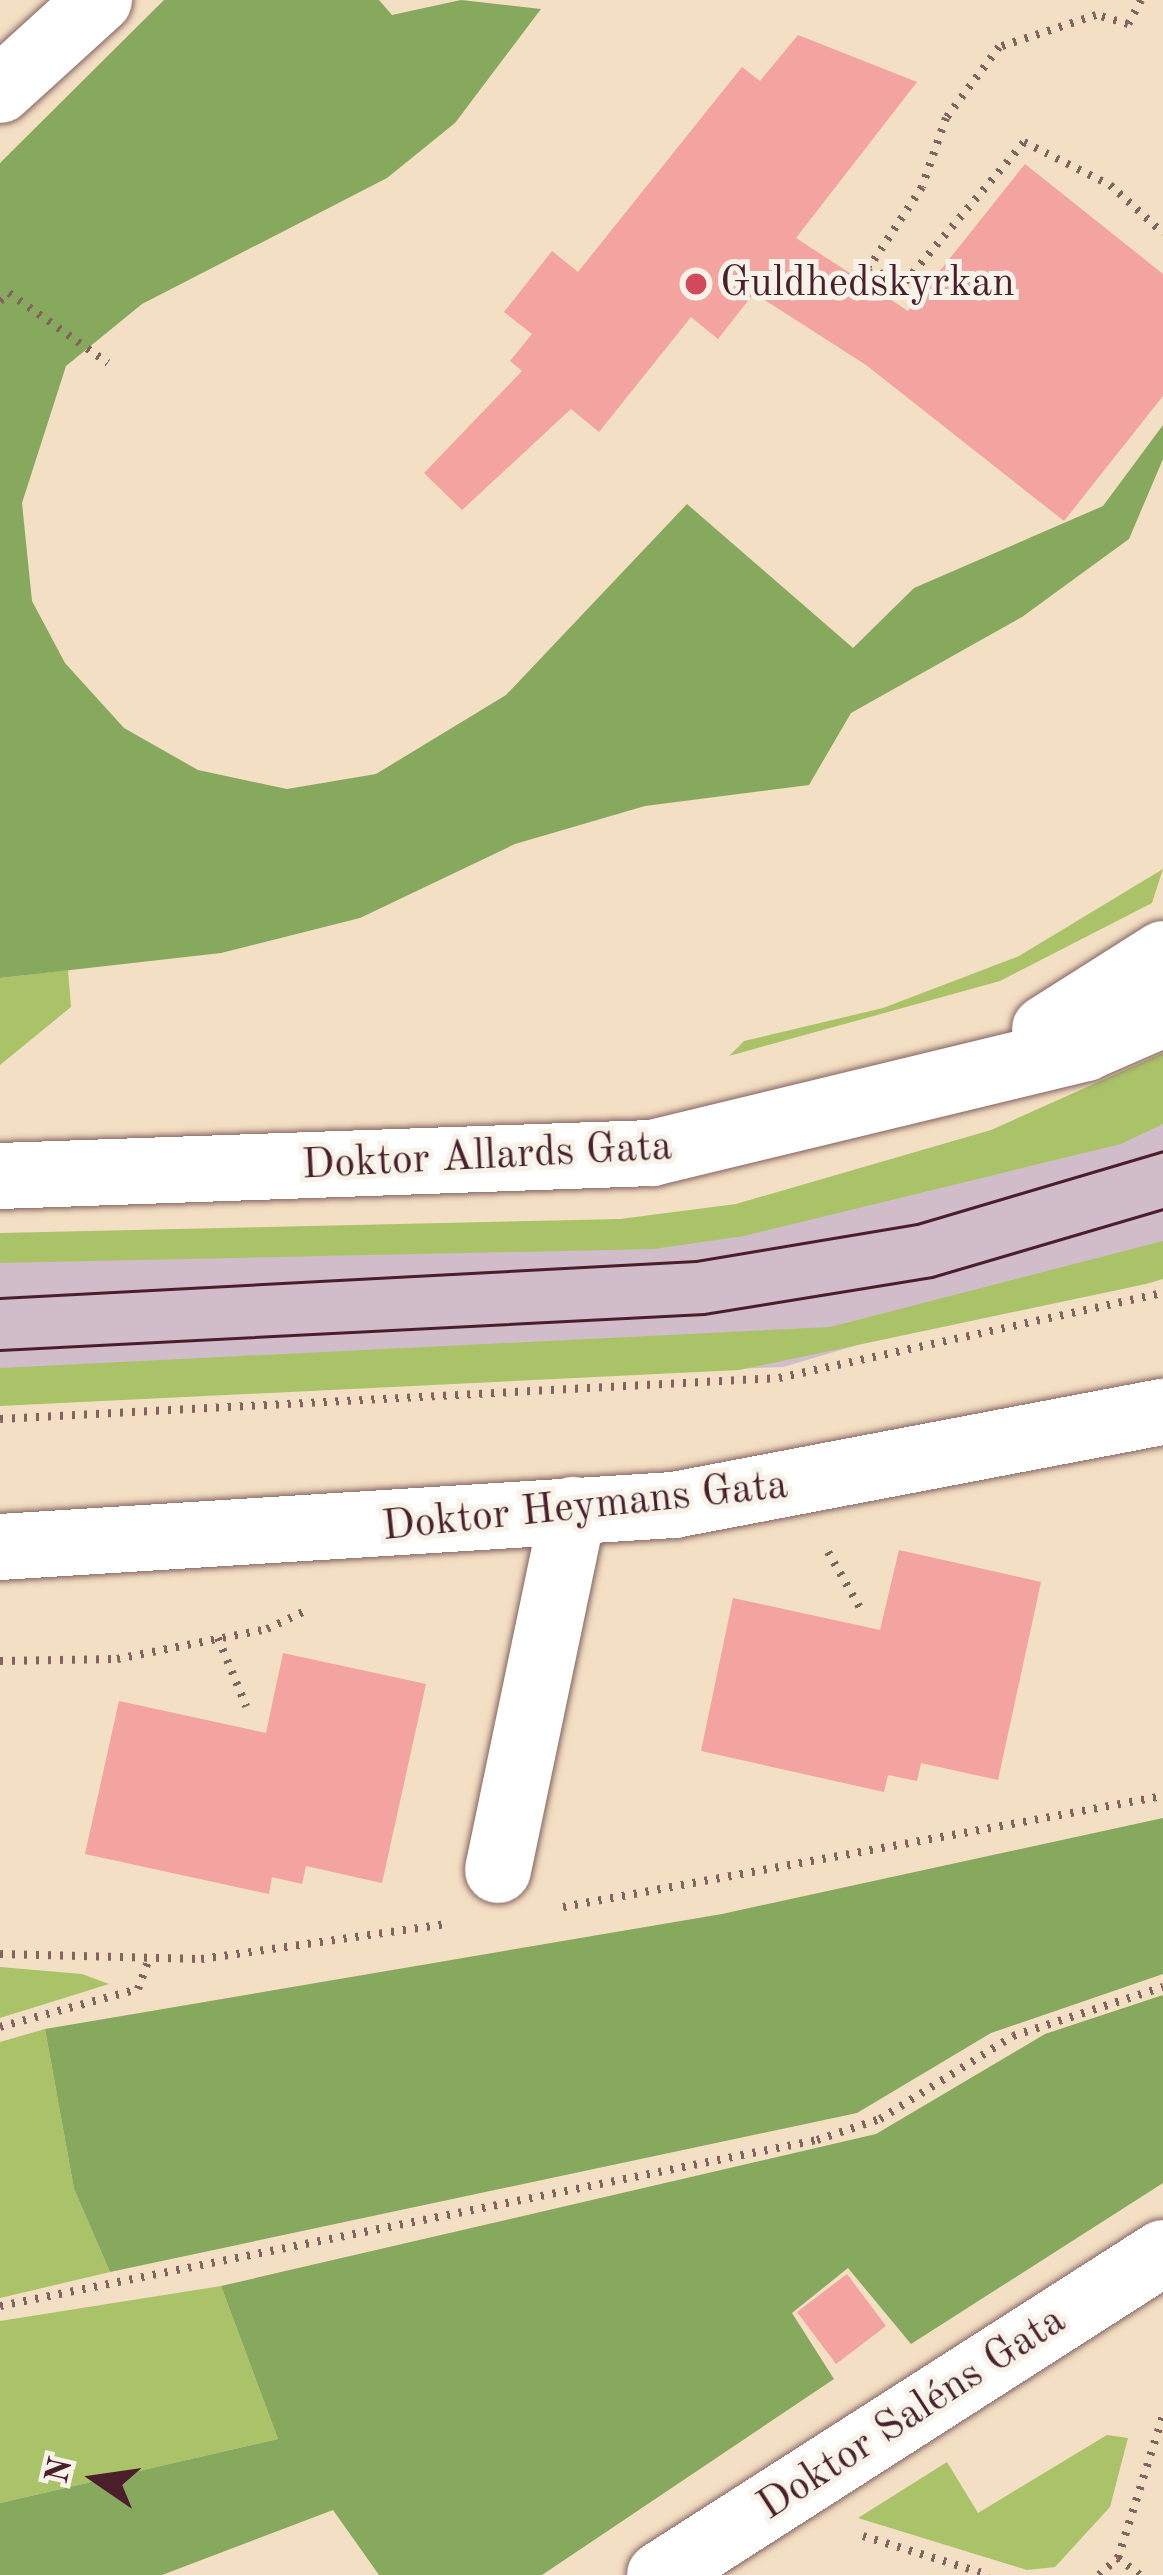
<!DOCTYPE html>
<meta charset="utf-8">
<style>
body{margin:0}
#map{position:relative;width:1163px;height:2575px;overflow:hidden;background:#f3dfc3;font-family:"Old Standard TT",serif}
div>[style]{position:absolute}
.industrial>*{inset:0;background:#d1bdca}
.green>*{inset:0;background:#aac369}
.forest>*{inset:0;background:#87a95d}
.building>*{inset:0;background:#f3a4a1}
.path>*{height:8px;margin-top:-4px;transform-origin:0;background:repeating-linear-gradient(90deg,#856260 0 3px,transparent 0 12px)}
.roads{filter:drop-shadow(0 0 3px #856260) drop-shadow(0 0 3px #856260)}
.minor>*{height:66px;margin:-33px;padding:0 33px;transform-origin:33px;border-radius:33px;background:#fff}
.tram>*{height:3px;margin:-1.5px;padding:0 1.5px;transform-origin:1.5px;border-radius:1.5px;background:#4a1f2b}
.dots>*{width:33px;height:33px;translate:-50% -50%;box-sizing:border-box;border:6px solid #f7f3e8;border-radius:50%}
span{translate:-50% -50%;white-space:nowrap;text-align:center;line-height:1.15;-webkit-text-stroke:10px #f7f3e8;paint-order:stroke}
.poi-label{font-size:42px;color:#4a1f2b}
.left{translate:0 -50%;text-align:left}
.street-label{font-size:42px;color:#4a1f2b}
.north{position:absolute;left:36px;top:2419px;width:120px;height:120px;-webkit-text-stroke:9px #f7f3e8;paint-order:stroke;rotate:283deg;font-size:33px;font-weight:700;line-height:48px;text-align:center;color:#4a1f2b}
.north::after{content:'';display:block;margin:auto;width:42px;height:54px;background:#4a1f2b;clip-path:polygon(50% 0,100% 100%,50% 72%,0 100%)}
</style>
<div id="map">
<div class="industrial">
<div style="clip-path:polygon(1163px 1105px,1163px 1255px,783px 1367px,0 1397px,0 1257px,573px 1231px,856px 1192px)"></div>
</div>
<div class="green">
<div style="clip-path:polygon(1163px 869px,1152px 903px,1000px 981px,729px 1056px,744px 1041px,883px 1008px,1019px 956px)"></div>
<div style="clip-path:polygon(68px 970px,71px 1007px,0 1065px,0 978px)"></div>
<div style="clip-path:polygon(1163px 1053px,1163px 1124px,1121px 1144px,744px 1236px,654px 1249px,0 1263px,0 1233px,620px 1219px,736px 1204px,991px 1130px)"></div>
<div style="clip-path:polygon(1163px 1241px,1163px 1279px,1146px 1284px,739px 1370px,0 1406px,0 1368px,830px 1327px)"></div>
<div style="clip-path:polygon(0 1967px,82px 1974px,109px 1984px,0 2018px)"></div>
<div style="clip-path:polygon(45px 2029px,74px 2189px,110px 2272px,0 2298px,0 2042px)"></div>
<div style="clip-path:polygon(221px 2286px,278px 2439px,0 2503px,0 2321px)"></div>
<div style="clip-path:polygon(1107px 2435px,1128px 2438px,1110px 2507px,1055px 2567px,1027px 2570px,858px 2518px,947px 2462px,978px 2513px)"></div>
</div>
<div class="forest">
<div style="clip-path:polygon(164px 0,379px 0,392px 15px,461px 0,541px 9px,455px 123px,387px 178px,142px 304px,66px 366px,22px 503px,32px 601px,65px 663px,124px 728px,198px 770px,287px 789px,376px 774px,506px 695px,687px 504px,853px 648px,914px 588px,1103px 506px,1163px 425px,1163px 459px,1129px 539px,1022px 617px,851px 713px,809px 785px,645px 806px,515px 844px,360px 918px,221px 953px,0 978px,0 163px)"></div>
<div style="clip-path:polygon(1163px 1818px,1163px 1974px,991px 2033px,857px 2113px,110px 2272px,74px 2189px,45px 2029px,722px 1914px)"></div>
<div style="clip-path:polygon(1163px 1995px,1163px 2183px,911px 2344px,848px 2268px,792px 2313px,834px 2379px,542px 2575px,379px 2575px,333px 2510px,162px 2575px,0 2575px,0 2503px,278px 2439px,221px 2286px,876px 2134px,1045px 2034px)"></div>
</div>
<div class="building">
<div style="clip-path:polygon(798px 35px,917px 82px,796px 238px,908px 311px,1025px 164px,1163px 274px,1163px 396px,1064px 521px,866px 365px,754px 293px,718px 339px,691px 317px,599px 432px,571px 409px,462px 510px,424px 473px,522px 371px,510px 361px,532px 334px,504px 312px,552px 251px,578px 272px,742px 67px,760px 81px)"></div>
<div style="clip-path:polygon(899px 1550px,1041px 1582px,998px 1780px,921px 1763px,917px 1781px,888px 1775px,884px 1792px,701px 1751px,733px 1598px,880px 1630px)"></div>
<div style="clip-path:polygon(283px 1653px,426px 1684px,382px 1883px,306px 1866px,302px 1884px,272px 1877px,269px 1894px,85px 1854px,119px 1701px,266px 1733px)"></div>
<div style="clip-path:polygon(847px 2274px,886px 2326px,836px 2364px,797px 2312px)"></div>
</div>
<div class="path">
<div style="left:1141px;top:0;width:27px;rotate:118deg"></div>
<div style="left:1128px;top:24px;width:33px;rotate:-164deg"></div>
<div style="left:1096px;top:15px;width:102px;rotate:161.7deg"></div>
<div style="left:999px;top:47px;width:89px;rotate:126.7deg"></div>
<div style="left:946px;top:118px;width:73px;rotate:109.2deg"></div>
<div style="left:922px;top:187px;width:98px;rotate:123.4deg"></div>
<div style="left:868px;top:269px;width:39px;rotate:19deg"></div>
<div style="left:905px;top:282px;width:184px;rotate:-49.6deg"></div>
<div style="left:1024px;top:142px;width:96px;rotate:26.6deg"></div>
<div style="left:1110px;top:185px;width:72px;rotate:42.2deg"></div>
<div style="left:0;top:301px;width:12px;rotate:-42deg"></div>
<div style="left:9px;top:293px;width:121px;rotate:35.3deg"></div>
<div style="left:0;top:1419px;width:780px;rotate:-3.01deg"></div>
<div style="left:779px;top:1378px;width:393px;rotate:-12.5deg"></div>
<div style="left:828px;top:1552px;width:70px;rotate:60.2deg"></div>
<div style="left:218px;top:1638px;width:74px;rotate:67.6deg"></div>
<div style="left:0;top:1661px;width:117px;rotate:-1deg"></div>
<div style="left:117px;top:1659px;width:153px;rotate:-11.3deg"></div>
<div style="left:267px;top:1629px;width:47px;rotate:-25.5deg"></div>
<div style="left:563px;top:1907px;width:610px;rotate:-10.48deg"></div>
<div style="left:0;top:1954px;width:201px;rotate:1.4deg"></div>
<div style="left:201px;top:1959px;width:248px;rotate:-8.1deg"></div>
<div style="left:0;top:2027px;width:143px;rotate:-15.4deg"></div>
<div style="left:138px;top:1989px;width:32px;rotate:-70deg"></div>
<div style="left:0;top:2306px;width:834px;rotate:-11.49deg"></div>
<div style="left:817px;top:2140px;width:66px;rotate:-18.4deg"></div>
<div style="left:880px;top:2119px;width:157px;rotate:-32deg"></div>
<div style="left:1013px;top:2036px;width:158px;rotate:-18.1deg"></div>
<div style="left:863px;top:2536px;width:132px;rotate:17.2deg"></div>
<div style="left:1118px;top:2558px;width:28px;rotate:38deg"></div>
<div style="left:1099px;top:2575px;width:25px;rotate:-42deg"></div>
<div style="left:1118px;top:2558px;width:150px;rotate:-72.5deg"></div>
</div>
<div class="roads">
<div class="minor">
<div style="left:0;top:90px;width:134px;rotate:-42.3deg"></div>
<div style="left:1045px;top:1029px;width:140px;rotate:-32.4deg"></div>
<div style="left:0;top:1176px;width:652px;rotate:-2.02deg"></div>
<div style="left:652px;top:1153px;width:446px;rotate:-13.6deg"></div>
<div style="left:1085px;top:1048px;width:85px;rotate:-23.6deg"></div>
<div style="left:0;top:1547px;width:675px;rotate:-3.57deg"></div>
<div style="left:674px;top:1505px;width:498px;rotate:-10.8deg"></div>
<div style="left:498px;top:1870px;width:368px;rotate:-78.2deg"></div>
<div style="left:660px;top:2575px;width:597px;rotate:-32.63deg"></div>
</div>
</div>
<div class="tram">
<div style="left:0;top:1298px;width:697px;rotate:-3.04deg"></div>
<div style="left:696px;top:1261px;width:224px;rotate:-9.5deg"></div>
<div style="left:917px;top:1224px;width:257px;rotate:-16.5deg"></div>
<div style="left:0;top:1350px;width:705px;rotate:-2.93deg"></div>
<div style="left:704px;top:1314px;width:231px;rotate:-9.2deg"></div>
<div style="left:932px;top:1277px;width:241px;rotate:-16.4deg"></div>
</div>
<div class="dots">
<div style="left:696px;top:284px;background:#d1495b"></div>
</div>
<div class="poi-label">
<span class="left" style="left:720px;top:284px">Guldhedskyrkan</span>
</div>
<div class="street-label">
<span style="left:487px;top:1157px;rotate:-3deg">Doktor Allards Gata</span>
<span style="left:585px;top:1507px;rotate:-6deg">Doktor Heymans Gata</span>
<span style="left:912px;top:2414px;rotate:-33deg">Doktor Saléns Gata</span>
</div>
<div class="north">N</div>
</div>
